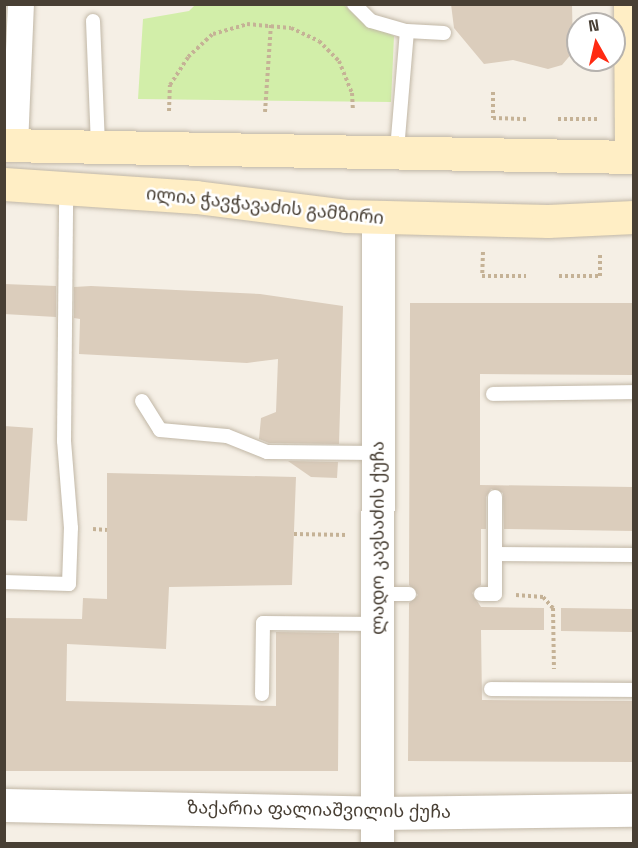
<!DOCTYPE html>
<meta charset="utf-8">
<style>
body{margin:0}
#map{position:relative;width:638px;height:848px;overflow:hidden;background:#f5efe5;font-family:"Space Grotesk","Noto Sans Georgian",sans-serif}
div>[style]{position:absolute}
.green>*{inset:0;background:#d2eea9}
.building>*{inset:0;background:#dbcdbc}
.path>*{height:4px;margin-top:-2px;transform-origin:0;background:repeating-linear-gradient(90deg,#c5b296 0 3px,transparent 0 6px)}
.roads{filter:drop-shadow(0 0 2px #c1b7a6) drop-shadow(0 0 2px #c1b7a6)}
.service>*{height:14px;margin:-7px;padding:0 7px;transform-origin:7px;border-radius:7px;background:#fff}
.minor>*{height:26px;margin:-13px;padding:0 13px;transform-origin:13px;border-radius:13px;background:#fff}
.tertiary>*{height:33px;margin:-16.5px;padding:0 16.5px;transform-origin:16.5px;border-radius:16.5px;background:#fff}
.secondary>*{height:33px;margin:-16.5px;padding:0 16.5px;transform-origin:16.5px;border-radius:16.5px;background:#ffeec5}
span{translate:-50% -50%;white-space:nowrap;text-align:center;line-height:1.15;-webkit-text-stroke:5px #fff;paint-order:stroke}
.street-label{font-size:18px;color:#483f34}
.frame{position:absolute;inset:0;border:6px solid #483f34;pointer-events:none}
.north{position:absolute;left:566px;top:12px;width:60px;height:60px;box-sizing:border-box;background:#fff;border:2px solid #b6b2ae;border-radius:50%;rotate:352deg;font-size:16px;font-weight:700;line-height:24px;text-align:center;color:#483f34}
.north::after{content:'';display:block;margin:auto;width:21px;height:27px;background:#ff2a12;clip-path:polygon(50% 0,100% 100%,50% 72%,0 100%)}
</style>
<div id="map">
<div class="green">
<div style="clip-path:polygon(195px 5px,344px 5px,359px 19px,394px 36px,391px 102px,138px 99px,143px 19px,189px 11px)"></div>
</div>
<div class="building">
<div style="clip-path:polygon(451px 4px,572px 4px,573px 52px,562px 65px,548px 69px,513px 60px,484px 64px,454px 28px)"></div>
<div style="clip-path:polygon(4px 284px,56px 286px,56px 317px,4px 314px)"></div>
<div style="clip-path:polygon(91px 286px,260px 294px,343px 306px,339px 444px,269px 443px,259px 439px,261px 418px,276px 412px,278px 359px,247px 363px,79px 354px,80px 319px,74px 318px,74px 287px)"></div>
<div style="clip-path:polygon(410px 303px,633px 303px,633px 375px,480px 374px,480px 485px,633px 487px,633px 531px,504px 529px,503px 493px,491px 489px,486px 497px,486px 529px,481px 529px,481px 585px,472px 593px,481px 607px,544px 608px,544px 630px,481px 630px,482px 700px,633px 701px,633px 762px,408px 761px,409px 603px,418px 595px,409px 585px)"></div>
<div style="clip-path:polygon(4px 426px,33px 428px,27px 521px,4px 520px)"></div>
<div style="clip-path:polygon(288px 461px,338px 462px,337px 478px,311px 477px)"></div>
<div style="clip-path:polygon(107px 473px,296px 477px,292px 585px,169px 587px,166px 649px,67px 644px,66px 701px,276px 706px,276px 632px,339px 633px,338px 771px,4px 771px,4px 618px,82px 619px,83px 598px,107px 599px)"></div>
<div style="clip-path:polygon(561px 608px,633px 609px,633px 632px,561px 631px)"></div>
</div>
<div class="path">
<div style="left:493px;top:92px;width:26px;rotate:90deg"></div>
<div style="left:493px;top:118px;width:35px;rotate:2deg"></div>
<div style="left:169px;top:111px;width:26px;rotate:-88deg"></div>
<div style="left:170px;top:85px;width:33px;rotate:-57deg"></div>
<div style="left:188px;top:57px;width:34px;rotate:-43deg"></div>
<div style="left:213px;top:34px;width:35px;rotate:-16deg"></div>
<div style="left:247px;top:24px;width:44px;rotate:5.2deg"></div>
<div style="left:291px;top:28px;width:31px;rotate:25deg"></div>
<div style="left:319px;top:41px;width:28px;rotate:45deg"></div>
<div style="left:339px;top:61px;width:35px;rotate:68deg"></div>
<div style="left:352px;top:93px;width:18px;rotate:87deg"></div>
<div style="left:265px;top:112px;width:88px;rotate:-86.1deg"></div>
<div style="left:558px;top:119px;width:41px"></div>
<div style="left:483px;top:252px;width:24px;rotate:92deg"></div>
<div style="left:482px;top:276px;width:44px"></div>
<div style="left:559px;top:276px;width:41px"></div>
<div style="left:600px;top:276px;width:23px;rotate:-90deg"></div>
<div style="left:93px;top:529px;width:14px;rotate:4deg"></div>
<div style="left:294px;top:534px;width:53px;rotate:1.1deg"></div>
<div style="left:516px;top:595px;width:27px;rotate:4deg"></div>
<div style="left:543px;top:597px;width:15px;rotate:48deg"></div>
<div style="left:553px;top:608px;width:61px;rotate:89.1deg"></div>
</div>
<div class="roads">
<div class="service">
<div style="left:354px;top:4px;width:24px;rotate:45deg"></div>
<div style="left:371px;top:21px;width:37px;rotate:16deg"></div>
<div style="left:407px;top:31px;width:37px;rotate:3deg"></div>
<div style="left:93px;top:21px;width:127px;rotate:87.7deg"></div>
<div style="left:397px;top:150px;width:119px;rotate:-85.2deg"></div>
<div style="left:493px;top:394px;width:141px;rotate:-0.8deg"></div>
<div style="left:142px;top:401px;width:34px;rotate:58deg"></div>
<div style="left:160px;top:430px;width:67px;rotate:5.1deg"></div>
<div style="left:227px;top:436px;width:43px;rotate:21.8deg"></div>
<div style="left:267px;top:452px;width:111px;rotate:0.5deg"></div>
<div style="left:495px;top:554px;width:57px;rotate:-90deg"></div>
<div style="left:4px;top:582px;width:65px;rotate:1.8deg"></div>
<div style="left:69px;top:584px;width:56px;rotate:-88deg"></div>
<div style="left:71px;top:528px;width:87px;rotate:-94.6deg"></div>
<div style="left:64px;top:441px;width:253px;rotate:-89.5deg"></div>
<div style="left:378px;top:594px;width:31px"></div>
<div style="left:481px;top:594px;width:14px"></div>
<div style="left:495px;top:594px;width:40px;rotate:-90deg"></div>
<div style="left:495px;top:554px;width:139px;rotate:0.4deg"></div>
<div style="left:491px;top:689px;width:143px;rotate:0.4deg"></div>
<div style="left:262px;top:694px;width:71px;rotate:-89.2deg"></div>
<div style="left:263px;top:623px;width:115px;rotate:0.5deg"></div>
</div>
<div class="minor">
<div style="left:15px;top:146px;width:142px;rotate:-87.6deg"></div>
</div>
<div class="tertiary">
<div style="left:4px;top:805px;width:374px;rotate:1.2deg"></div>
<div style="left:378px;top:813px;width:256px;rotate:-0.7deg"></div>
<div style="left:377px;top:844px;width:626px;rotate:-89.91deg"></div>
</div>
<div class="secondary">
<div style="left:630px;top:4px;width:153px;rotate:89.6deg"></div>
<div style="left:4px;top:145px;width:630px;rotate:1.09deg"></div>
<div style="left:4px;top:184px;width:192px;rotate:3.9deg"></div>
<div style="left:196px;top:197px;width:151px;rotate:7.2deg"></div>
<div style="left:346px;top:216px;width:202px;rotate:1.4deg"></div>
<div style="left:548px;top:221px;width:86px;rotate:-2.7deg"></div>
</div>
</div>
<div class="street-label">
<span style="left:265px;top:206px;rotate:6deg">ილია ჭავჭავაძის გამზირი</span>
<span style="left:378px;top:538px;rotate:-90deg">ლადო კავსაძის ქუჩა</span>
<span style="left:319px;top:810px;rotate:1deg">ზაქარია ფალიაშვილის ქუჩა</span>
</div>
<div class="frame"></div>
<div class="north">N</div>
</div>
